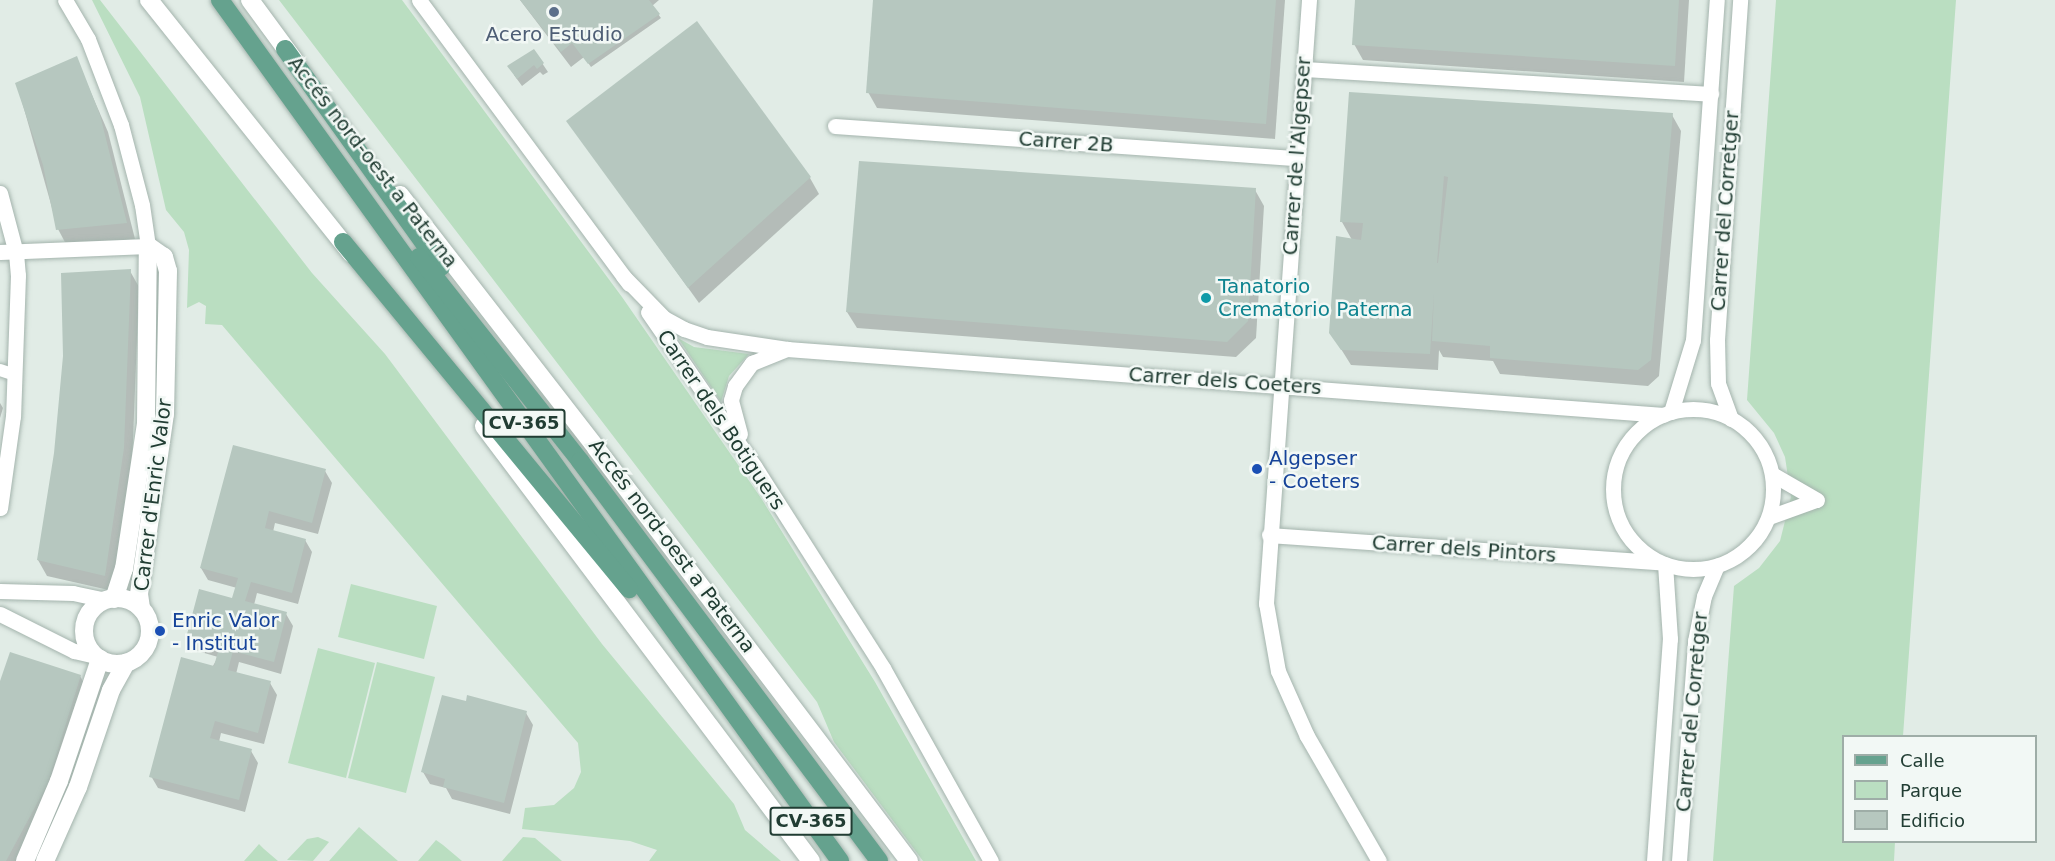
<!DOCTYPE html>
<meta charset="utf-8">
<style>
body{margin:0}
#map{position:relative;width:2055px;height:861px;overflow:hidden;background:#e1ece6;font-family:"DejaVu Sans",sans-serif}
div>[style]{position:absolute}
.green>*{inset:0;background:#badec1}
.shadow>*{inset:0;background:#0003}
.building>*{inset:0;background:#b6c7bf}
.roads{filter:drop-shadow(0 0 2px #a4b4ad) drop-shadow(0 0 2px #a4b4ad)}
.pedestrian>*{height:12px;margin:-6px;padding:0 6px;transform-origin:6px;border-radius:6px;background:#fff}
.minor>*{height:15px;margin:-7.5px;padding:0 7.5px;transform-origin:7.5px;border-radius:7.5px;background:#fff}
.minor>.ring{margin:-7.5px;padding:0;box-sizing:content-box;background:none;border:15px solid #fff;border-radius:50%}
.tertiary>*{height:18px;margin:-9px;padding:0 9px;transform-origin:9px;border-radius:9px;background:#fff}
.tertiary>.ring{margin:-9px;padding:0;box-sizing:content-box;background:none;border:18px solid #fff;border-radius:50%}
.primary>*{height:18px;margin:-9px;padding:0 9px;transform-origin:9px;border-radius:9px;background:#65a28e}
.dots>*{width:16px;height:16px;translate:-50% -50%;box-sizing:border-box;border:3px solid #f2f8f5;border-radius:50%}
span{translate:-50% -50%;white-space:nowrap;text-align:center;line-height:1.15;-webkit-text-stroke:5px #f2f8f5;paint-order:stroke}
.shield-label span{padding:2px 4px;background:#f2f8f5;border:2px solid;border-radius:4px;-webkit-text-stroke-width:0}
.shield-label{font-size:18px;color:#213d33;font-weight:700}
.service-label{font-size:20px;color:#4e5e75}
.street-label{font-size:20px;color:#213d33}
.culture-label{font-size:20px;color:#0d838f}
.left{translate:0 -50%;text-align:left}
.transit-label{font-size:20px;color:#164399}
.legend{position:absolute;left:1842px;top:735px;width:195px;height:108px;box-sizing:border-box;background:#f2f8f5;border:2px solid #9eada7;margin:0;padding:8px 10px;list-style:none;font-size:18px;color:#213d33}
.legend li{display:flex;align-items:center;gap:12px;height:30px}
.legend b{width:30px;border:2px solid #9eada7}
</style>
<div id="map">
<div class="green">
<div style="clip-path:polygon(92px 0,100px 0,312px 273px,385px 354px,602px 644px,734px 804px,745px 830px,781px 861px,649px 861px,657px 850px,630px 841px,522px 829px,525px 808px,554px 805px,574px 788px,581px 772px,578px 743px,222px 325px,205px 324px,206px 306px,199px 302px,187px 308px,189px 250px,184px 232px,166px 210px,140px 97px)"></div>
<div style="clip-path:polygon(279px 0,402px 0,622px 297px,761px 498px,875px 682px,976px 861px,923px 861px,834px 742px,817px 702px)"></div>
<div style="clip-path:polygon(1776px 0,1956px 0,1903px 736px,1844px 736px,1844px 842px,1895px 842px,1894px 861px,1713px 861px,1734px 586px,1759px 568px,1780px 541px,1791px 497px,1785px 457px,1774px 433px,1747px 400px)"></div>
<div style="clip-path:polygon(678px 338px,694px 347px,749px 354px,729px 376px,721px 402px)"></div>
<div style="clip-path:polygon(351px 584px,437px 606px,424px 659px,338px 637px)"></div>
<div style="clip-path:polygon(318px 648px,375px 663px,346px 778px,288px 763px)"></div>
<div style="clip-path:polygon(377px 662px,435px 677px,406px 793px,348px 778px)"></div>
<div style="clip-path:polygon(359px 827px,398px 861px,329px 861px)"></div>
<div style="clip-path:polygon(318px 837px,329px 842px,313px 861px,287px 860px,307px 839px)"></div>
<div style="clip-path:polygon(523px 837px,535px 838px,562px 861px,502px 861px)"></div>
<div style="clip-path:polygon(436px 840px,443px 845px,462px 861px,418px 861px)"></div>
<div style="clip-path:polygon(259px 844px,264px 849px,278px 861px,244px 861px)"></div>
</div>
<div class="shadow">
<div style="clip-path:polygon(520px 0,659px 0,652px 6px,661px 18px,591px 67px,584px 57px,571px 67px)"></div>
<div style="clip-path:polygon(875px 0,1285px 0,1275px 139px,877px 108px,868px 92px)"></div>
<div style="clip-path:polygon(1357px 0,1689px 0,1684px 82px,1363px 60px,1354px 44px)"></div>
<div style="clip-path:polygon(534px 51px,548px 72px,543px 75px,540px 72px,522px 86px,514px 75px)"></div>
<div style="clip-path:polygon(76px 58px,108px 132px,135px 239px,67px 246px,58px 229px,17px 84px)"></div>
<div style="clip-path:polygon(1350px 93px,1672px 115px,1681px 131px,1659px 376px,1648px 386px,1500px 374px,1493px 361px,1443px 357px,1439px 350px,1438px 370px,1351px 365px,1331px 333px,1352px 240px,1342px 222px)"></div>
<div style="clip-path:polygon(568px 121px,810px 178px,819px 194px,699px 303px)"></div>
<div style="clip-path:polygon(1255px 190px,1264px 206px,1256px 338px,1236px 357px,857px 328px,847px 312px)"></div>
<div style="clip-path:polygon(130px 271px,139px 287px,132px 465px,113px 591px,47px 576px,38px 560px,56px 453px)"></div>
<div style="clip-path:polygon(0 403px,3px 408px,0 418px)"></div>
<div style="clip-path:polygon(234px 447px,325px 471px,332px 483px,318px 534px,275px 523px,273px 532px,305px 540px,312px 552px,298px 604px,257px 593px,254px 605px,286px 614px,293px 626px,281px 674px,239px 662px,236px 674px,270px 683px,277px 695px,264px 744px,221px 733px,219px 742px,251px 751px,258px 763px,245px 812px,158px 788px,151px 776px,218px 657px,194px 650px,187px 638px,233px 600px,237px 588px,208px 580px,201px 568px)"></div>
<div style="clip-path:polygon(80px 676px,89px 692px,23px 861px,0 861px,0 685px)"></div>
<div style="clip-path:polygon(526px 713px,533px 725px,510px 814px,452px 799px,446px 788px,430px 784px,423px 772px)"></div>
</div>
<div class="building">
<div style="clip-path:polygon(520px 0,649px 0,660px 14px,588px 64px,572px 43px,561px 52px)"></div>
<div style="clip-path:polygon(873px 0,1276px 0,1266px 124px,866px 93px)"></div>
<div style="clip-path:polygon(1355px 0,1679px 0,1675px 66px,1352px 45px)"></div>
<div style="clip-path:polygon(697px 21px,811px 177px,688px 288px,566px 121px)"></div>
<div style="clip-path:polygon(534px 49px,544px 63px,537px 69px,534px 65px,517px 79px,507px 66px)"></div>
<div style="clip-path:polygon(77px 56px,100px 115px,127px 223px,56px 230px,43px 165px,15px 83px)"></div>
<div style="clip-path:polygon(evenodd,1349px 92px,1673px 113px,1651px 360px,1638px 370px,1490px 358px,1490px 346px,1432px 341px,1434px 293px,1430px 354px,1341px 350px,1329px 333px,1336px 236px,1361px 240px,1363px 223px,1340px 222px,1349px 92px,1444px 176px,1448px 177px,1438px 263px,1437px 263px,1444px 176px)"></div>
<div style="clip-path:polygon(859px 161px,1256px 188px,1248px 321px,1227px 342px,846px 312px)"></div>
<div style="clip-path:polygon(131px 269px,124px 448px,105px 576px,37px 560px,54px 453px,63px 356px,61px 273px)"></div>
<div style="clip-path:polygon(233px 445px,326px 469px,312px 523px,269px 511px,265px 528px,306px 539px,292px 593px,251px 582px,245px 601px,287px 612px,274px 662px,233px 651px,228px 670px,271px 681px,258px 733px,215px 721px,210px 738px,252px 749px,239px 800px,149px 777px,181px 657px,214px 666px,219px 648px,186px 638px,199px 589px,232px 598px,238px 578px,200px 568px)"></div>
<div style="clip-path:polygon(10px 652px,81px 675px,47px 785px,6px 861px,0 861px,0 681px)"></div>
<div style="clip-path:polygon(442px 695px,466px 701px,467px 695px,527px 711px,504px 803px,443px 787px,445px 779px,421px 772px)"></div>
</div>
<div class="roads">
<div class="pedestrian">
<div style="left:0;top:370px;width:16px;rotate:18deg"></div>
</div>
<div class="minor">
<div style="left:419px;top:0;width:353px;rotate:53.5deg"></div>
<div style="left:1309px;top:0;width:605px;rotate:94.08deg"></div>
<div style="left:1266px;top:603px;width:69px;rotate:80deg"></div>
<div style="left:1278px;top:671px;width:71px;rotate:66deg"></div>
<div style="left:1307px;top:736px;width:144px;rotate:60.1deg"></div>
<div style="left:1304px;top:69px;width:408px;rotate:3.5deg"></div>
<div style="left:835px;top:126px;width:463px;rotate:4deg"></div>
<div style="left:0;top:193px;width:62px;rotate:75.1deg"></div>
<div style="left:16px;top:253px;width:22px;rotate:85deg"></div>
<div style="left:18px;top:275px;width:141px;rotate:92deg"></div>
<div style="left:13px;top:416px;width:93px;rotate:98deg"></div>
<div style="left:0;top:252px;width:148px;rotate:-2.3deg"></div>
<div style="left:148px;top:246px;width:41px;rotate:-98.3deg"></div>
<div style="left:142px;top:205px;width:83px;rotate:-104.7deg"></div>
<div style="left:121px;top:125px;width:92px;rotate:-111deg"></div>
<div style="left:88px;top:39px;width:45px;rotate:-120.5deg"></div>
<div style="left:623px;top:276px;width:59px;rotate:45.7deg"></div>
<div style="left:664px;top:318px;width:23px;rotate:29deg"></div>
<div style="left:684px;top:329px;width:24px;rotate:19deg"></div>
<div style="left:707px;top:337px;width:81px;rotate:8.5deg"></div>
<div style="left:787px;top:349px;width:879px;rotate:4.3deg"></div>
<div style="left:648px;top:312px;width:188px;rotate:55.4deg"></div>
<div style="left:755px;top:467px;width:238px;rotate:57.5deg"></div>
<div style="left:883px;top:668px;width:221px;rotate:60.8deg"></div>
<div class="ring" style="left:1613px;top:409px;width:145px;height:145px"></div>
<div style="left:1671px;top:412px;width:75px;rotate:-73deg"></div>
<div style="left:1693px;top:340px;width:341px;rotate:-86deg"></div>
<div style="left:1731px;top:419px;width:38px;rotate:-110deg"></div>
<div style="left:1718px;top:383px;width:43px;rotate:-91.3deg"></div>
<div style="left:1717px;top:340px;width:341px;rotate:-86.1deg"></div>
<div style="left:740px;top:434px;width:35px;rotate:-105deg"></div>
<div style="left:731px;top:400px;width:15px;rotate:-74deg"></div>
<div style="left:735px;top:386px;width:29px;rotate:-54deg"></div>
<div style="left:752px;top:363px;width:38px;rotate:-22deg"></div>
<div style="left:1772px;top:474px;width:52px;rotate:30deg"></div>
<div style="left:1769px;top:517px;width:50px;rotate:-19.9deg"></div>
<div style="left:1269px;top:535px;width:390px;rotate:4deg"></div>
<div style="left:0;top:591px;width:73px;rotate:1.6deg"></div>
<div style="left:73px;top:593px;width:34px;rotate:12deg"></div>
<div style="left:0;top:614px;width:83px;rotate:26.6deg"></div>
<div style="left:74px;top:651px;width:23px;rotate:13deg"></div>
<div style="left:1654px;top:861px;width:223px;rotate:-85.9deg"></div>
<div style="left:1670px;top:639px;width:75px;rotate:-93.8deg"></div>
<div style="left:1679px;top:861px;width:221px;rotate:-85.8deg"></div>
<div style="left:1695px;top:641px;width:46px;rotate:-78.7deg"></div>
<div style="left:1704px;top:596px;width:33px;rotate:-67deg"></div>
</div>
<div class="tertiary">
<div style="left:149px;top:0;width:325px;rotate:51.4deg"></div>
<div style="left:250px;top:0;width:74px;rotate:53.7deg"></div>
<div style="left:400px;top:195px;width:320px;rotate:52.2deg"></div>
<div style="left:596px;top:448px;width:518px;rotate:52.84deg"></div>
<div style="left:484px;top:426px;width:544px;rotate:53.07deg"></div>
<div class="ring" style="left:84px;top:598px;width:48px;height:48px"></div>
<div style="left:114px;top:599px;width:32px;rotate:-72deg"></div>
<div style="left:124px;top:569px;width:148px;rotate:-81.4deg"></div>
<div style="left:146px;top:423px;width:177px;rotate:-89.4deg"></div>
<div style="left:141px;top:608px;width:14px;rotate:-98deg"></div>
<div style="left:139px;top:594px;width:182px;rotate:-81.8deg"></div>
<div style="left:165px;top:414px;width:143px;rotate:-88.8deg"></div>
<div style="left:168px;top:271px;width:15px;rotate:-106deg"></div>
<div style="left:164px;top:257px;width:19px;rotate:-145deg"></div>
<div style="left:25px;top:861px;width:87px;rotate:-67deg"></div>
<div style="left:59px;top:781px;width:129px;rotate:-71.4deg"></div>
<div style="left:45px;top:861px;width:81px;rotate:-66deg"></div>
<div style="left:78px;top:787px;width:102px;rotate:-71.2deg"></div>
<div style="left:111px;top:690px;width:31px;rotate:-61deg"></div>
</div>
<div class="primary">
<div style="left:220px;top:0;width:1061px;rotate:54.24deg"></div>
<div style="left:285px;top:49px;width:268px;rotate:54.4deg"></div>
<div style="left:343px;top:242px;width:450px;rotate:50.5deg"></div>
<div style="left:419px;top:257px;width:260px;rotate:51.7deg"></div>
<div style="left:580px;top:461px;width:499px;rotate:53.2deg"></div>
</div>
</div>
<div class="dots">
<div style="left:554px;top:12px;background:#5c6f8a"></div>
<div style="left:1206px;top:298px;background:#0f9aa8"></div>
<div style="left:1257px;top:469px;background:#1a4fb4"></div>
<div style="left:160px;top:631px;background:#1a4fb4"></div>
</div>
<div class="shield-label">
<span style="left:524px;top:423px">CV-365</span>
<span style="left:811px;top:821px">CV-365</span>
</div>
<div class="service-label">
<span style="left:554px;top:34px">Acero Estudio</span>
</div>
<div class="street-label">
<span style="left:1066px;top:142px;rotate:4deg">Carrer 2B</span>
<span style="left:1297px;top:156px;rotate:-86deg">Carrer de l'Algepser</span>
<span style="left:373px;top:162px;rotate:52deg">Accés nord-oest a Paterna</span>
<span style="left:1725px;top:211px;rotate:-86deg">Carrer del Corretger</span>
<span style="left:1225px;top:381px;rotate:4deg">Carrer dels Coeters</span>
<span style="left:721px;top:420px;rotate:56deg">Carrer dels Botiguers</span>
<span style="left:153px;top:495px;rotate:-83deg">Carrer d'Enric Valor</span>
<span style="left:672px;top:546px;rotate:53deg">Accés nord-oest a Paterna</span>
<span style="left:1464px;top:549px;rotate:4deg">Carrer dels Pintors</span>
<span style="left:1692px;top:712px;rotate:-85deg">Carrer del Corretger</span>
</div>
<div class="culture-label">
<span class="left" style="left:1218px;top:298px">Tanatorio<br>Crematorio Paterna</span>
</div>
<div class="transit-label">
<span class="left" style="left:1269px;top:470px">Algepser<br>- Coeters</span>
<span class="left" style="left:172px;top:632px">Enric Valor<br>- Institut</span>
</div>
<ul class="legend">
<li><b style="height:8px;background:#65a28e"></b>Calle</li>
<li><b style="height:16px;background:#badec1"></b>Parque</li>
<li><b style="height:16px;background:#b6c7bf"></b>Edificio</li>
</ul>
</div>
